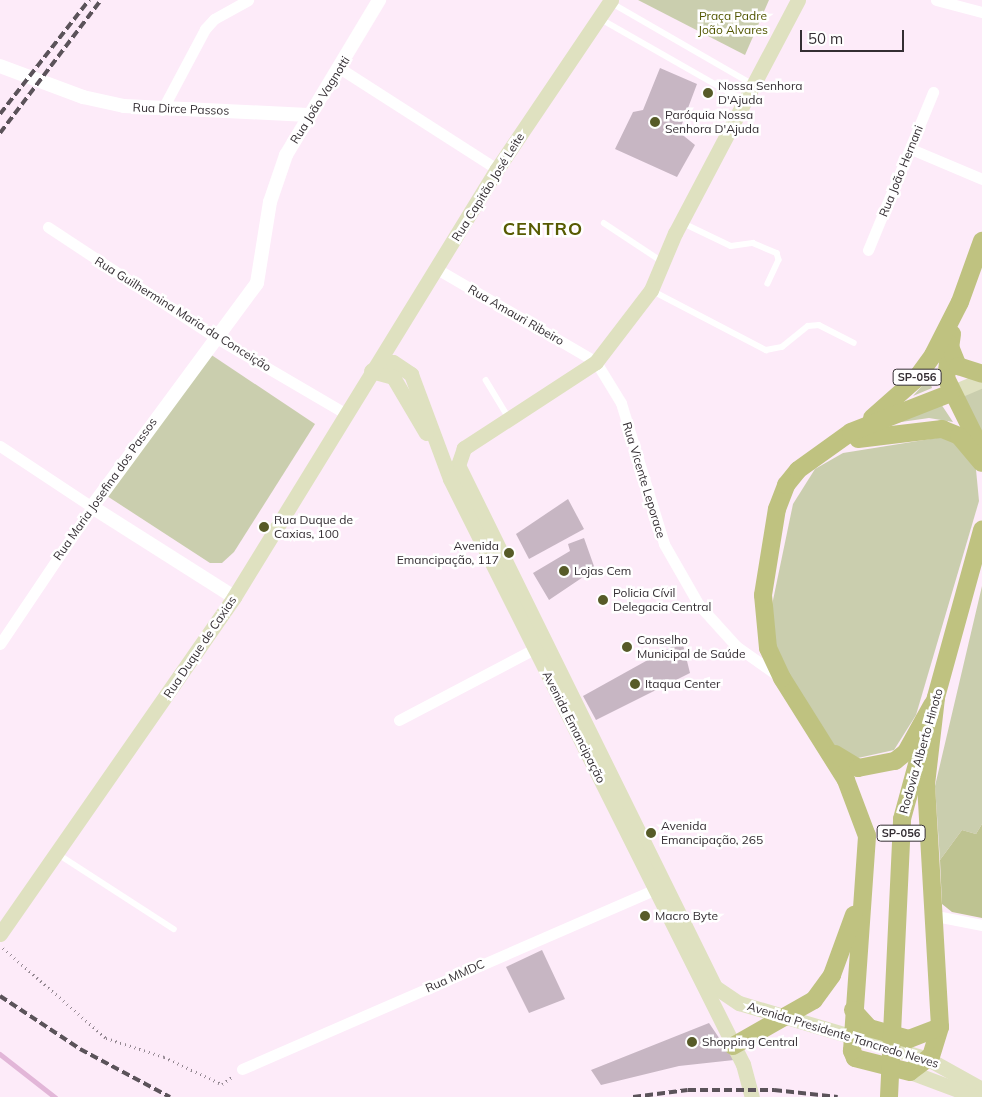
<!DOCTYPE html>
<meta charset="utf-8">
<style>
body{margin:0}
#map{position:relative;width:982px;height:1097px;overflow:hidden;background:#fdebf9;font-family:Mulish,sans-serif}
div>[style]{position:absolute}
.green>*{inset:0;background:#caceae}
.forest>*{inset:0;background:#bec391}
.stream>*{height:4.5px;margin:-2.25px;padding:0 2.25px;transform-origin:2.25px;border-radius:2.25px;background:#e2b6d8}
.building>*{inset:0;background:#c7b6c3}
.path>*{height:2.5px;margin-top:-1.25px;transform-origin:0;background:repeating-linear-gradient(90deg,#948892 0 1px,transparent 0 5px)}
.service>*{height:5.5px;margin:-2.75px;padding:0 2.75px;transform-origin:2.75px;border-radius:2.75px;background:#fff}
.minor>*{height:11px;margin:-5.5px;padding:0 5.5px;transform-origin:5.5px;border-radius:5.5px;background:#fff}
.tertiary>*{height:14px;margin:-7px;padding:0 7px;transform-origin:7px;border-radius:7px;background:#fff}
.secondary>*{height:15px;margin:-7.5px;padding:0 7.5px;transform-origin:7.5px;border-radius:7.5px;background:#dfe1c0}
.primary>*{height:18px;margin:-9px;padding:0 9px;transform-origin:9px;border-radius:9px;background:#bfc280}
.rail>*{height:4px;margin-top:-2px;transform-origin:0;background:repeating-linear-gradient(90deg,#5b535a 0 8px,transparent 0 12px)}
.dots>*{width:14px;height:14px;translate:-50% -50%;box-sizing:border-box;border:2px solid #fff;border-radius:50%}
span{translate:-50% -50%;white-space:nowrap;text-align:center;line-height:1.15;-webkit-text-stroke:5px #fff;paint-order:stroke}
.shield-label span{padding:1px 4px;background:#fff;border:1px solid;border-radius:4px;-webkit-text-stroke-width:0}
.shield-label{font-size:11px;color:#342e33;font-weight:700}
.park-label{font-size:12px;color:#525600}
.poi-label{font-size:12px;color:#342e33}
.left{translate:0 -50%;text-align:left}
.right{translate:-100% -50%;text-align:right}
.street-label{font-size:12px;color:#342e33}
.district-label{font-size:18px;color:#575b02;font-weight:700;letter-spacing:1px}
.scale{position:absolute;left:800px;top:30px;width:104px;height:22px;box-sizing:border-box;border:2px solid #342e33;border-top:0;padding-left:6px;font-size:15px;line-height:18px;white-space:nowrap;color:#342e33;-webkit-text-stroke:4px #fff;paint-order:stroke}
</style>
<div id="map">
<div class="green">
<div style="clip-path:polygon(638px 0,769px 0,745px 55px)"></div>
<div style="clip-path:polygon(210px 354px,315px 424px,234px 552px,222px 563px,210px 563px,107px 496px)"></div>
<div style="clip-path:polygon(928px 376px,932px 388px,913px 396px,921px 387px)"></div>
<div style="clip-path:polygon(982px 383px,982px 438px,954px 396px)"></div>
<div style="clip-path:polygon(939px 401px,953px 422px,929px 418px,894px 423px)"></div>
<div style="clip-path:polygon(949px 436px,975px 459px,979px 501px,916px 715px,894px 750px,858px 758px,834px 745px,775px 654px,772px 605px,793px 504px,815px 469px,843px 453px)"></div>
<div style="clip-path:polygon(982px 586px,982px 824px,976px 834px,962px 830px,940px 860px,935px 786px)"></div>
</div>
<div class="forest">
<div style="clip-path:polygon(982px 824px,982px 918px,952px 912px,942px 904px,940px 860px,962px 830px,976px 834px)"></div>
</div>
<div class="stream">
<div style="left:0;top:1054px;width:70px;rotate:38deg"></div>
</div>
<div class="building">
<div style="clip-path:polygon(660px 68px,697px 84px,679px 132px,695px 145px,677px 177px,615px 149px,633px 112px,643px 110px)"></div>
<div style="clip-path:polygon(568px 499px,584px 529px,529px 559px,516px 534px)"></div>
<div style="clip-path:polygon(584px 538px,595px 569px,549px 600px,533px 573px,570px 551px,568px 544px)"></div>
<div style="clip-path:polygon(682px 641px,690px 673px,596px 720px,583px 696px)"></div>
<div style="clip-path:polygon(542px 950px,565px 999px,529px 1013px,506px 967px)"></div>
<div style="clip-path:polygon(709px 1023px,734px 1060px,679px 1066px,601px 1085px,591px 1070px)"></div>
</div>
<div class="path">
<div style="left:3px;top:948px;width:137px;rotate:41.1deg"></div>
<div style="left:106px;top:1038px;width:61px;rotate:18.1deg"></div>
<div style="left:164px;top:1057px;width:64px;rotate:25deg"></div>
<div style="left:222px;top:1084px;width:12px;rotate:-35deg"></div>
</div>
<div class="service">
<div style="left:610px;top:2px;width:164px;rotate:30deg"></div>
<div style="left:599px;top:18px;width:166px;rotate:29.7deg"></div>
<div style="left:681px;top:222px;width:55px;rotate:25.6deg"></div>
<div style="left:731px;top:246px;width:22px;rotate:-8deg"></div>
<div style="left:753px;top:243px;width:26px;rotate:23deg"></div>
<div style="left:777px;top:253px;width:7px;rotate:74deg"></div>
<div style="left:779px;top:260px;width:26px;rotate:115deg"></div>
<div style="left:604px;top:223px;width:71px;rotate:33.5deg"></div>
<div style="left:651px;top:290px;width:130px;rotate:27.6deg"></div>
<div style="left:766px;top:350px;width:16px;rotate:-11deg"></div>
<div style="left:782px;top:347px;width:33px;rotate:-39deg"></div>
<div style="left:808px;top:326px;width:11px;rotate:-5deg"></div>
<div style="left:819px;top:325px;width:39px;rotate:27deg"></div>
<div style="left:486px;top:380px;width:44px;rotate:58.8deg"></div>
<div style="left:58px;top:854px;width:138px;rotate:32.9deg"></div>
</div>
<div class="minor">
<div style="left:936px;top:0;width:48px;rotate:14.6deg"></div>
<div style="left:341px;top:69px;width:185px;rotate:32.7deg"></div>
<div style="left:162px;top:110px;width:92px;rotate:-62deg"></div>
<div style="left:205px;top:29px;width:13px;rotate:-48deg"></div>
<div style="left:214px;top:19px;width:39px;rotate:-29deg"></div>
<div style="left:911px;top:149px;width:77px;rotate:22.9deg"></div>
<div style="left:48px;top:227px;width:198px;rotate:33.4deg"></div>
<div style="left:213px;top:336px;width:153px;rotate:30.3deg"></div>
<div style="left:868px;top:250px;width:171px;rotate:-67.6deg"></div>
<div style="left:437px;top:269px;width:184px;rotate:30.3deg"></div>
<div style="left:596px;top:362px;width:48px;rotate:58.6deg"></div>
<div style="left:621px;top:403px;width:147px;rotate:73deg"></div>
<div style="left:664px;top:544px;width:70px;rotate:60.2deg"></div>
<div style="left:699px;top:605px;width:55px;rotate:47.9deg"></div>
<div style="left:736px;top:646px;width:55px;rotate:35.4deg"></div>
<div style="left:0;top:446px;width:110px;rotate:33.5deg"></div>
<div style="left:92px;top:507px;width:165px;rotate:123.9deg"></div>
<div style="left:399px;top:720px;width:161px;rotate:-27.7deg"></div>
<div style="left:931px;top:915px;width:52px;rotate:11.1deg"></div>
<div style="left:242px;top:1069px;width:458px;rotate:-23.5deg"></div>
</div>
<div class="tertiary">
<div style="left:0;top:66px;width:89px;rotate:20.5deg"></div>
<div style="left:83px;top:97px;width:42px;rotate:12.4deg"></div>
<div style="left:124px;top:106px;width:184px;rotate:2.8deg"></div>
<div style="left:234px;top:597px;width:168px;rotate:-147.6deg"></div>
<div style="left:92px;top:507px;width:278px;rotate:-53.6deg"></div>
<div style="left:257px;top:283px;width:82px;rotate:-80.9deg"></div>
<div style="left:270px;top:202px;width:50px;rotate:-71.2deg"></div>
<div style="left:286px;top:155px;width:181px;rotate:-59deg"></div>
</div>
<div class="secondary">
<div style="left:798px;top:0;width:263px;rotate:117.8deg"></div>
<div style="left:675px;top:233px;width:62px;rotate:112.8deg"></div>
<div style="left:651px;top:290px;width:91px;rotate:127.4deg"></div>
<div style="left:596px;top:362px;width:158px;rotate:146.9deg"></div>
<div style="left:464px;top:448px;width:18px;rotate:109deg"></div>
<div style="left:458px;top:465px;width:582px;rotate:63.79deg"></div>
<div style="left:715px;top:987px;width:29px;rotate:34deg"></div>
<div style="left:739px;top:1003px;width:197px;rotate:16.5deg"></div>
<div style="left:928px;top:1059px;width:62px;rotate:29.1deg"></div>
<div style="left:372px;top:370px;width:22px;rotate:-21deg"></div>
<div style="left:393px;top:362px;width:22px;rotate:34deg"></div>
<div style="left:411px;top:374px;width:112px;rotate:69.6deg"></div>
<div style="left:450px;top:479px;width:654px;rotate:63.4deg"></div>
<div style="left:743px;top:1064px;width:34px;rotate:75deg"></div>
<div style="left:371px;top:371px;width:23px;rotate:15deg"></div>
<div style="left:393px;top:377px;width:65px;rotate:59.5deg"></div>
<div style="left:951px;top:393px;width:34px;rotate:-23deg"></div>
<div style="left:0;top:934px;width:410px;rotate:-55.2deg"></div>
<div style="left:234px;top:597px;width:502px;rotate:-58.43deg"></div>
<div style="left:497px;top:169px;width:204px;rotate:-56deg"></div>
<div style="left:910px;top:1072px;width:72px;rotate:20.5deg"></div>
</div>
<div class="primary">
<div style="left:952px;top:334px;width:44px;rotate:97.8deg"></div>
<div style="left:946px;top:378px;width:81px;rotate:63.7deg"></div>
<div style="left:949px;top:344px;width:24px;rotate:68deg"></div>
<div style="left:958px;top:366px;width:25px;rotate:18deg"></div>
<div style="left:872px;top:418px;width:57px;rotate:-41.5deg"></div>
<div style="left:915px;top:380px;width:31px;rotate:-54deg"></div>
<div style="left:933px;top:355px;width:59px;rotate:-63deg"></div>
<div style="left:960px;top:302px;width:65px;rotate:-70.2deg"></div>
<div style="left:858px;top:439px;width:85px;rotate:-6.8deg"></div>
<div style="left:942px;top:429px;width:18px;rotate:22deg"></div>
<div style="left:959px;top:436px;width:35px;rotate:50deg"></div>
<div style="left:936px;top:698px;width:87px;rotate:96.6deg"></div>
<div style="left:926px;top:784px;width:243px;rotate:86.7deg"></div>
<div style="left:940px;top:1027px;width:30px;rotate:107deg"></div>
<div style="left:931px;top:1056px;width:26px;rotate:143deg"></div>
<div style="left:910px;top:1072px;width:57px;rotate:-165.7deg"></div>
<div style="left:855px;top:1058px;width:8px;rotate:-113deg"></div>
<div style="left:852px;top:1051px;width:216px;rotate:-86deg"></div>
<div style="left:867px;top:836px;width:60px;rotate:-110.6deg"></div>
<div style="left:846px;top:780px;width:120px;rotate:-122.1deg"></div>
<div style="left:782px;top:678px;width:33px;rotate:-115deg"></div>
<div style="left:768px;top:648px;width:53px;rotate:-95.4deg"></div>
<div style="left:763px;top:595px;width:87px;rotate:-80.8deg"></div>
<div style="left:777px;top:509px;width:26px;rotate:-69deg"></div>
<div style="left:786px;top:485px;width:19px;rotate:-51deg"></div>
<div style="left:798px;top:470px;width:65px;rotate:-35.6deg"></div>
<div style="left:851px;top:432px;width:107px;rotate:-21.3deg"></div>
<div style="left:933px;top:708px;width:185px;rotate:-74.6deg"></div>
<div style="left:835px;top:754px;width:27px;rotate:31deg"></div>
<div style="left:858px;top:768px;width:38px;rotate:-11deg"></div>
<div style="left:895px;top:761px;width:14px;rotate:-39deg"></div>
<div style="left:906px;top:752px;width:54px;rotate:-61deg"></div>
<div style="left:853px;top:1010px;width:24px;rotate:48deg"></div>
<div style="left:869px;top:1028px;width:41px;rotate:15.4deg"></div>
<div style="left:909px;top:1039px;width:33px;rotate:-21deg"></div>
<div style="left:733px;top:1046px;width:93px;rotate:-29.6deg"></div>
<div style="left:814px;top:1000px;width:31px;rotate:-54deg"></div>
<div style="left:832px;top:975px;width:64px;rotate:-69.9deg"></div>
<div style="left:889px;top:1097px;width:278px;rotate:-87.3deg"></div>
<div style="left:902px;top:819px;width:80px;rotate:-74.7deg"></div>
</div>
<div class="rail">
<div style="left:0;top:114px;width:145px;rotate:-52deg"></div>
<div style="left:0;top:133px;width:167px;rotate:-52.8deg"></div>
<div style="left:0;top:996px;width:96px;rotate:33.5deg"></div>
<div style="left:80px;top:1049px;width:102px;rotate:28.1deg"></div>
<div style="left:633px;top:1097px;width:55px;rotate:-7.3deg"></div>
<div style="left:688px;top:1090px;width:86px"></div>
<div style="left:774px;top:1090px;width:64px;rotate:6.2deg"></div>
</div>
<div class="dots">
<div style="left:708px;top:93px;background:#575b28"></div>
<div style="left:655px;top:122px;background:#575b28"></div>
<div style="left:264px;top:527px;background:#575b28"></div>
<div style="left:509px;top:553px;background:#575b28"></div>
<div style="left:564px;top:571px;background:#575b28"></div>
<div style="left:603px;top:600px;background:#575b28"></div>
<div style="left:627px;top:647px;background:#575b28"></div>
<div style="left:635px;top:684px;background:#575b28"></div>
<div style="left:651px;top:833px;background:#575b28"></div>
<div style="left:645px;top:916px;background:#575b28"></div>
<div style="left:692px;top:1042px;background:#575b28"></div>
</div>
<div class="shield-label">
<span style="left:917px;top:377px">SP-056</span>
<span style="left:901px;top:833px">SP-056</span>
</div>
<div class="park-label">
<span style="left:733px;top:23px">Praça Padre<br>João Alvares</span>
</div>
<div class="poi-label">
<span class="left" style="left:718px;top:93px">Nossa Senhora<br>D'Ajuda</span>
<span class="left" style="left:665px;top:122px">Paróquia Nossa<br>Senhora D'Ajuda</span>
<span class="left" style="left:274px;top:527px">Rua Duque de<br>Caxias, 100</span>
<span class="right" style="left:499px;top:553px">Avenida<br>Emancipação, 117</span>
<span class="left" style="left:574px;top:571px">Lojas Cem</span>
<span class="left" style="left:613px;top:600px">Policia Cívil<br>Delegacia Central</span>
<span class="left" style="left:637px;top:647px">Conselho<br>Municipal de Saúde</span>
<span class="left" style="left:645px;top:684px">Itaqua Center</span>
<span class="left" style="left:661px;top:833px">Avenida<br>Emancipação, 265</span>
<span class="left" style="left:655px;top:916px">Macro Byte</span>
<span class="left" style="left:702px;top:1042px">Shopping Central</span>
</div>
<div class="street-label">
<span style="left:320px;top:100px;rotate:-58deg">Rua João Vagnotti</span>
<span style="left:181px;top:109px;rotate:2deg">Rua Dirce Passos</span>
<span style="left:901px;top:171px;rotate:-68deg">Rua João Hernani</span>
<span style="left:488px;top:187px;rotate:-58deg">Rua Capitão José Leite</span>
<span style="left:183px;top:314px;rotate:32deg">Rua Guilhermina Maria da Conceição</span>
<span style="left:516px;top:315px;rotate:30deg">Rua Amauri Ribeiro</span>
<span style="left:644px;top:480px;rotate:73deg">Rua Vicente Leporace</span>
<span style="left:105px;top:489px;rotate:-55deg">Rua Maria Josefina dos Passos</span>
<span style="left:200px;top:647px;rotate:-56deg">Rua Duque de Caxias</span>
<span style="left:574px;top:727px;rotate:63deg">Avenida Emancipação</span>
<span style="left:921px;top:751px;rotate:-74deg">Rodovia Alberto Hinoto</span>
<span style="left:455px;top:976px;rotate:-24deg">Rua MMDC</span>
<span style="left:843px;top:1035px;rotate:17deg">Avenida Presidente Tancredo Neves</span>
</div>
<div class="district-label">
<span style="left:543px;top:229px">CENTRO</span>
</div>
<div class="scale">50 m</div>
</div>
